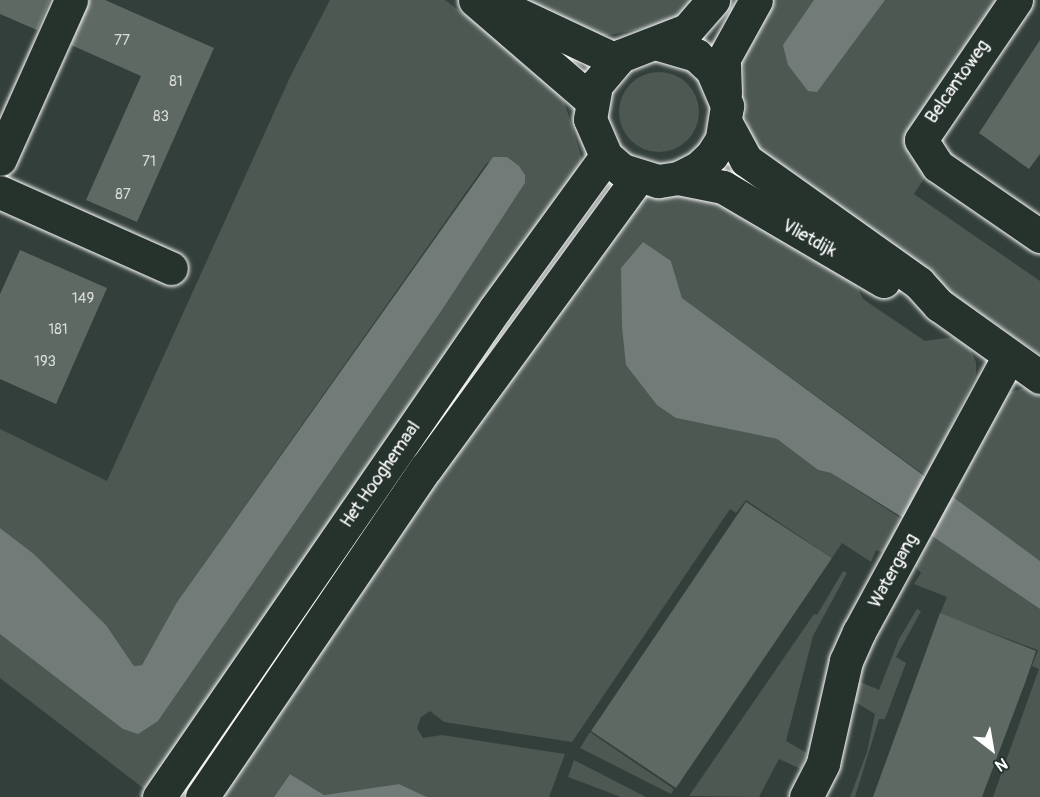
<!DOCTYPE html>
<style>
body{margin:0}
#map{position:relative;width:1040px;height:797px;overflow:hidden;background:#333f3a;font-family:Pangolin,sans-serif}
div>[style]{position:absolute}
.green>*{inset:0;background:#4d5853}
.round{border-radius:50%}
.water>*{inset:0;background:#737b78}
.building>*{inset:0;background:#5f6964}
.roads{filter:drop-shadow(0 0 2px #fff) drop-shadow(0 0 2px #fff)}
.minor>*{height:33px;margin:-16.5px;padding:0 16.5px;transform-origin:16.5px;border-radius:16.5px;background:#26332d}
span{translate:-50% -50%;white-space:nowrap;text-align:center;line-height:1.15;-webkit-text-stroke:5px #26332d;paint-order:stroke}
.number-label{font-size:15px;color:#d7dad8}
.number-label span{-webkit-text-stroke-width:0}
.street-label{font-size:18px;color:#fff}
.north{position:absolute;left:962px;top:719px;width:60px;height:60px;-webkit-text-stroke:4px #26332d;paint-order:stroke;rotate:149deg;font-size:16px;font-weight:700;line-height:24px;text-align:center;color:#fff}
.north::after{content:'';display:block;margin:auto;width:21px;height:27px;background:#fff;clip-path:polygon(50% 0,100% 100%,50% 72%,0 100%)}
</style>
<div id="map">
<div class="green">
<div style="clip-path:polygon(330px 0,445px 0,545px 74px,564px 101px,582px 159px,574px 186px,151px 794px,0 678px,0 634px,158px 721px,442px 310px,525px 183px,495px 158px,486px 164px,177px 602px,142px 665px,134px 666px,106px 625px,34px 554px,0 528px,0 429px,107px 481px,291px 75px)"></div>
<div style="clip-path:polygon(514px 0,701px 0,696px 8px,662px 25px,593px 38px)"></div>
<div style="clip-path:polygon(771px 0,999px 0,910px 130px,908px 154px,927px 174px,914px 194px,1040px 281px,1040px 355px,760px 159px,747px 123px,742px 43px)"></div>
<div class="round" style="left:619px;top:72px;width:80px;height:80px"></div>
<div style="clip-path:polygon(693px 192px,717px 199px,850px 272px,863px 299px,925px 341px,953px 337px,969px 347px,976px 362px,976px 374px,927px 477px,682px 298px,671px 261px,676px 418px,777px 439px,818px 470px,831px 473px,904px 520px,890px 546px,882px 552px,876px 550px,871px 562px,842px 543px,832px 558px,746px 500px,736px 513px,730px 509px,572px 742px,444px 722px,430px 711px,421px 717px,417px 728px,423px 738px,442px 735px,565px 754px,549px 797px,427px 797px,399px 784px,324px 795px,290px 774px,274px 797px,213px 797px,628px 209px,646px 195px)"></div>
<div style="clip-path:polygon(1027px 387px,1040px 396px,1040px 561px,949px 496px,1005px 394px)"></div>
<div style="clip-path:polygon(929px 534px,1040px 609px,1040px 797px,993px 797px,1039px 669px,1032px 666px,1038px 650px,940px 614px,947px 597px,914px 584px,921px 573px,913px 564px)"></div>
<div style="clip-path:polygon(843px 571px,847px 573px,813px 636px,786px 741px,807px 753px,801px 769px,779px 759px,759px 797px,689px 796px,814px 614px,817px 615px)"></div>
<div style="clip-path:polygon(917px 609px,921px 611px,896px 657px,906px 663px,885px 719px,879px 719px,855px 797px,850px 797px,867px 752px,875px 714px,852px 700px,858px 681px,879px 690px,899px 639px)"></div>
<div style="clip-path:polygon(590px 732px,628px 758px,674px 789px,671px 794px,580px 748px)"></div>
<div style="clip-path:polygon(574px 760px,646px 797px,621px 797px,568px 777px)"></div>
</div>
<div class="water">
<div style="clip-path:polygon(814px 0,885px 0,817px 92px,808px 91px,788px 65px,783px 45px)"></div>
<div style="clip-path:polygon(493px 157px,507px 157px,519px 166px,525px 175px,525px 183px,442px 310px,158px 721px,138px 734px,123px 729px,0 634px,0 528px,34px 554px,106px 625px,134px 666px,142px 665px,177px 602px)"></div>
<div style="clip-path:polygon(643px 242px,671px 261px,682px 298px,1040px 561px,1040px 609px,929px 534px,831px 473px,818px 470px,777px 439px,676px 418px,657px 405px,626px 365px,622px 327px,621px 268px)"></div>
<div style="clip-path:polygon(290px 774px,324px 795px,399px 784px,427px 797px,274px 797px)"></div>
</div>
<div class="building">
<div style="clip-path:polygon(0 0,50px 0,37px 30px,0 14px)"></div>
<div style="clip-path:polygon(89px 0,105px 0,214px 48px,137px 222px,86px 200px,141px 76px,71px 45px)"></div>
<div style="clip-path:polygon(1040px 40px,1040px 154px,1029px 169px,979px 133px)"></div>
<div style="clip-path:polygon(20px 250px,107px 288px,56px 404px,0 379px,0 294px)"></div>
<div style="clip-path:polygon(746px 502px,832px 558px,676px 788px,591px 731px)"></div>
<div style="clip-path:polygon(940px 613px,1036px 651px,1025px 683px,982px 797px,873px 797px)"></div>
</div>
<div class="roads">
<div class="minor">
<div style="left:475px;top:0;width:155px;rotate:40.8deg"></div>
<div style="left:1016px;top:0;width:169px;rotate:124.2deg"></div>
<div style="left:921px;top:140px;width:31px;rotate:57deg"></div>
<div style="left:938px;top:166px;width:124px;rotate:34.5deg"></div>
<div style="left:492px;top:6px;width:13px;rotate:9deg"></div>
<div style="left:505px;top:8px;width:123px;rotate:25.1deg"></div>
<div style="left:658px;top:44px;width:40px;rotate:16deg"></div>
<div style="left:696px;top:55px;width:22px;rotate:43deg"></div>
<div style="left:712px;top:70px;width:39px;rotate:67deg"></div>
<div style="left:727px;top:106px;width:33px;rotate:99deg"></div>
<div style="left:722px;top:139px;width:19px;rotate:122deg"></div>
<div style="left:712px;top:155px;width:19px;rotate:137deg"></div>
<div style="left:698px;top:168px;width:22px;rotate:153deg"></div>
<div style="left:678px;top:178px;width:20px;rotate:171deg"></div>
<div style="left:658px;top:181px;width:38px;rotate:-163deg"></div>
<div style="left:622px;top:170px;width:21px;rotate:-139deg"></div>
<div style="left:606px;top:156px;width:40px;rotate:-113.4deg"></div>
<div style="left:590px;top:119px;width:35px;rotate:-80deg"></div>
<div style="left:596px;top:85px;width:38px;rotate:-50deg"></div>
<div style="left:620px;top:56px;width:72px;rotate:-21.2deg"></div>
<div style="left:687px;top:30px;width:40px;rotate:-49deg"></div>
<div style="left:725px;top:93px;width:35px;rotate:-92deg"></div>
<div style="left:724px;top:58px;width:66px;rotate:-61.1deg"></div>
<div style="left:726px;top:123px;width:42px;rotate:61.6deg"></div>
<div style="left:746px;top:160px;width:212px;rotate:35.4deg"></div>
<div style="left:919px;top:283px;width:30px;rotate:48deg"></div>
<div style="left:939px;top:305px;width:124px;rotate:35.5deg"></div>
<div style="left:0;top:159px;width:174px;rotate:-65.9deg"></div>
<div style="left:678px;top:178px;width:46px;rotate:11.3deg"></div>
<div style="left:723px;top:187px;width:186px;rotate:30.4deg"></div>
<div style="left:0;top:192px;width:187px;rotate:24deg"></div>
<div style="left:159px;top:797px;width:592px;rotate:-55.45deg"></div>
<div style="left:495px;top:309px;width:189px;rotate:-54deg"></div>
<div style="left:202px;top:797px;width:398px;rotate:-55.8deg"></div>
<div style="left:426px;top:468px;width:360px;rotate:-53.9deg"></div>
<div style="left:806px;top:797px;width:38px;rotate:-63deg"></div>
<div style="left:823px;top:763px;width:105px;rotate:-77.3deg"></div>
<div style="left:846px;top:661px;width:32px;rotate:-66deg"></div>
<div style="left:859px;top:632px;width:314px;rotate:-61.5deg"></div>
</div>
</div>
<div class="number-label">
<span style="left:122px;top:41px">77</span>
<span style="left:176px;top:82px">81</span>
<span style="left:161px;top:117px">83</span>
<span style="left:149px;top:162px">71</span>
<span style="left:123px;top:195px">87</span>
<span style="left:83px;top:299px">149</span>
<span style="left:58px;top:330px">181</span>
<span style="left:45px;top:362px">193</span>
</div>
<div class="street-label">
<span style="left:958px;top:82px;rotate:-55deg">Belcantoweg</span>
<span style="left:809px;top:239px;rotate:29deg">Vlietdijk</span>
<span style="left:381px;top:475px;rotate:-55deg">Het Hooghemaal</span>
<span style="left:894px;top:571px;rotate:-61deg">Watergang</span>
</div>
<div class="north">N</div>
</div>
